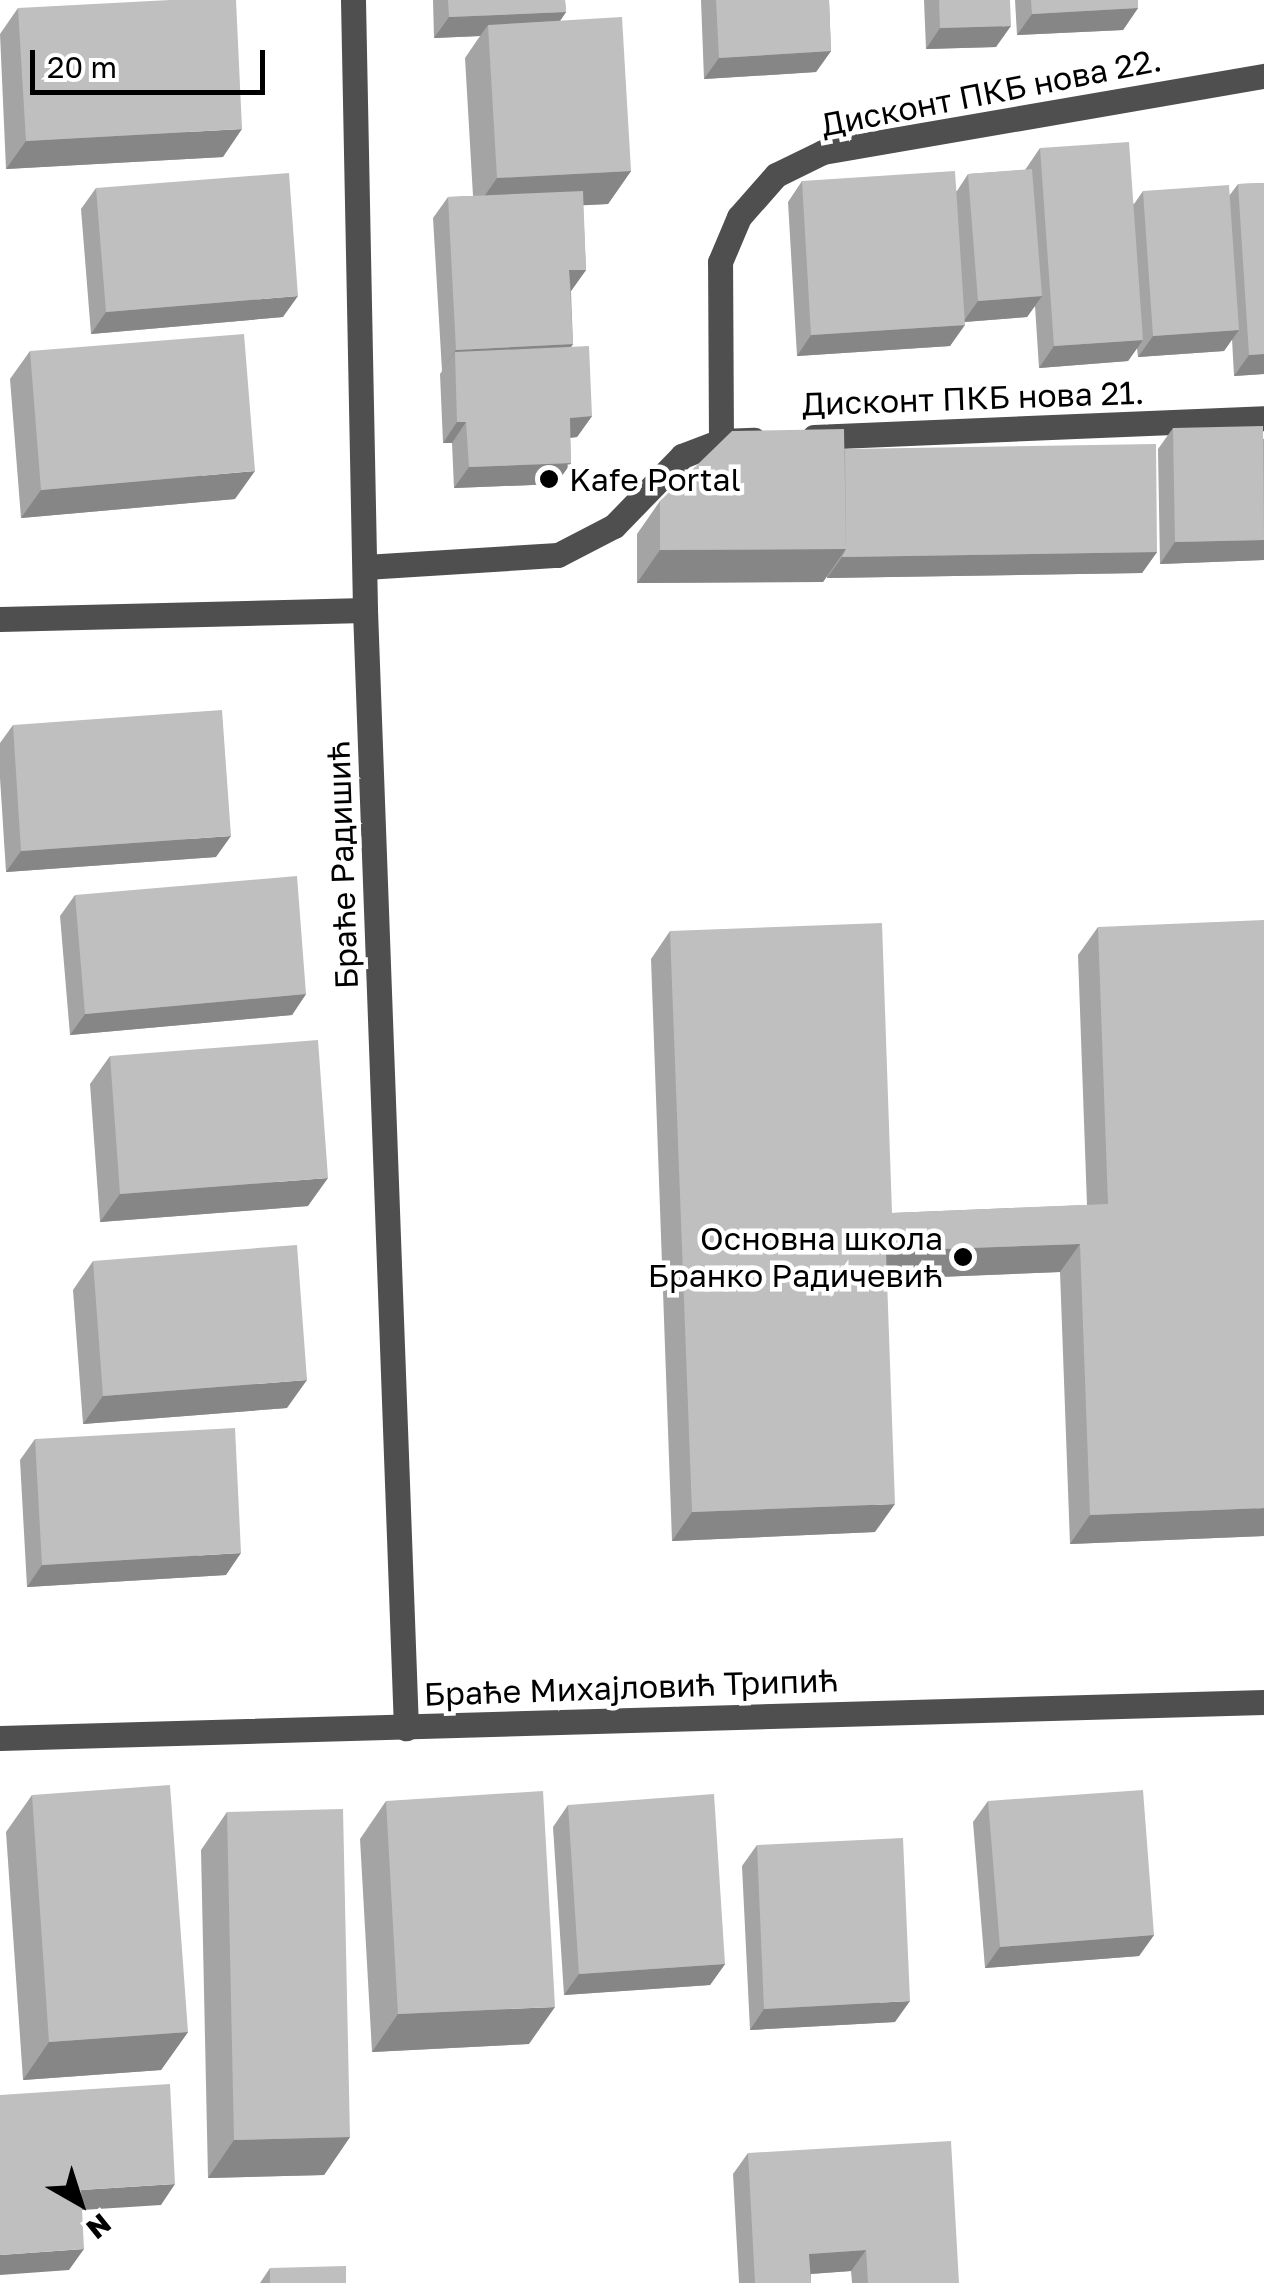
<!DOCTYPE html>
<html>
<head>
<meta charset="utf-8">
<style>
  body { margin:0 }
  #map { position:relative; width:1264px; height:2283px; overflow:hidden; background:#fff; font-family:"Golos Text",sans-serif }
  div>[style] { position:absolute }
  .minor>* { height:25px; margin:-12.5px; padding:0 12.5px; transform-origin:12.5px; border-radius:12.5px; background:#4f4f4f }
  .wall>* { inset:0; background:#a4a4a4 }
  .shaded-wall>* { inset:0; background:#868686 }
  .building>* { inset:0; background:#bfbfbf }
  .dots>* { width:28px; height:28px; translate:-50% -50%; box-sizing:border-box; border:5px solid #fff; border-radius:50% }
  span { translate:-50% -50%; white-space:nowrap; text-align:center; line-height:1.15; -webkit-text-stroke:9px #fff; paint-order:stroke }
  .street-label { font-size:32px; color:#000 }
  .poi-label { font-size:32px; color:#000 }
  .left { translate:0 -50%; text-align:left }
  .right { translate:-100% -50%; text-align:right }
  .north { position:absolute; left:30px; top:2153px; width:100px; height:100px; -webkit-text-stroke:8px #fff; paint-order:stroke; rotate:141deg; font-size:28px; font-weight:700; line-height:40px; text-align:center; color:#000 }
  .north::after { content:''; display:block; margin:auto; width:35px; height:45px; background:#000; clip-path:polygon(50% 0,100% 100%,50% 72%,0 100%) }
  .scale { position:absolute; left:30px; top:50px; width:235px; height:45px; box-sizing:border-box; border:5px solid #000; border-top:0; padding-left:12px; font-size:30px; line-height:35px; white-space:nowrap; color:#000; -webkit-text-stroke:8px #fff; paint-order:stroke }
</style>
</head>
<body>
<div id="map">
  <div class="minor">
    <div style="left:353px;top:0;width:610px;rotate:88.87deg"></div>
    <div style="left:365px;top:610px;width:1119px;rotate:87.9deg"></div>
    <div style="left:814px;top:437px;width:450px;rotate:-2.4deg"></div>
    <div style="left:721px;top:441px;width:179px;rotate:-90.3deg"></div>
    <div style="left:720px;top:262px;width:49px;rotate:-67.1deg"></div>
    <div style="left:739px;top:217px;width:56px;rotate:-48.6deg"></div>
    <div style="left:776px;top:175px;width:52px;rotate:-26.1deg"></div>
    <div style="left:823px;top:152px;width:448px;rotate:-9.8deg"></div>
    <div style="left:365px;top:567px;width:193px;rotate:-3.6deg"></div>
    <div style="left:558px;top:555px;width:63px;rotate:-27.4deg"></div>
    <div style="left:614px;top:526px;width:98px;rotate:-45.8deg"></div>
    <div style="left:682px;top:456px;width:42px;rotate:-21deg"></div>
    <div style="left:721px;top:441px;width:33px;rotate:-2deg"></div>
    <div style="left:0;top:619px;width:365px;rotate:-1.4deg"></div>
    <div style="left:0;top:1738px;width:1265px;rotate:-1.63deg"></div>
  </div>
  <div class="wall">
    <div style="clip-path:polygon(433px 0,565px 0,566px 12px,560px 21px,631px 171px,608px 204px,583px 205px,586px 270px,571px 291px,573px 344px,571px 347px,592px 416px,577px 437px,570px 438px,571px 463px,556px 484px,454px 488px,452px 443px,443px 443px,440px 374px,442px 371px,433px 218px,448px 197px,473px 196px,465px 58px,480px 36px,434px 38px)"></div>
    <div style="clip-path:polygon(701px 0,829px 0,831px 51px,816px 72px,704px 79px)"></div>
    <div style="clip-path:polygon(924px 0,1010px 0,996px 47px,926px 49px)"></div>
    <div style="clip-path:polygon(1015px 0,1138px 0,1138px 8px,1123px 30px,1017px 35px)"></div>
    <div style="clip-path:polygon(18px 8px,223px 157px,6px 169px,0 34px)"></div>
    <div style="clip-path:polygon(1040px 148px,1134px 204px,1143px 191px,1229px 196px,1238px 184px,1264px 183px,1264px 374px,1234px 376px,1232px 339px,1224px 351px,1138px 357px,1137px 348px,1128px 361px,1039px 368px,1035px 306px,1027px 317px,965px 322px,950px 346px,797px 356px,788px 202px,802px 181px,957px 191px,968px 174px,1025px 170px)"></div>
    <div style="clip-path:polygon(96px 188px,283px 317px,91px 334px,81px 209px)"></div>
    <div style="clip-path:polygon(30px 351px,235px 499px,21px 518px,10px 379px)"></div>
    <div style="clip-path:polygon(1173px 428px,1264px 439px,1264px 560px,1160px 564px,1158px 449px)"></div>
    <div style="clip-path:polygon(845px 449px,1157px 552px,1142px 573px,827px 578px,827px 576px,823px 582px,637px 583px,637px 534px,660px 501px)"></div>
    <div style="clip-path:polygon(13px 725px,216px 857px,6px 872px,0 778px,0 743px)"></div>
    <div style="clip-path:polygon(75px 895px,306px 994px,292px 1015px,70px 1035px,60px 916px)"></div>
    <div style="clip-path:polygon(1098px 927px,1264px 1536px,1070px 1544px,1060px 1272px,887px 1279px,875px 1532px,672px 1541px,651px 959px,670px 931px,892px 1213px,1087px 1205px,1078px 955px)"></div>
    <div style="clip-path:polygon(110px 1056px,308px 1206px,100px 1222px,90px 1084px)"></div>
    <div style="clip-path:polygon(93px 1261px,287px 1408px,83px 1424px,73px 1290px)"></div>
    <div style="clip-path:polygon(35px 1439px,226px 1575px,27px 1587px,20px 1460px)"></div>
    <div style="clip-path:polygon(32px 1795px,188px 2032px,161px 2070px,23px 2080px,6px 1832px)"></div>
    <div style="clip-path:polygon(386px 1801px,529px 2044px,372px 2052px,360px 1839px)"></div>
    <div style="clip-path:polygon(988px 1801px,1154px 1935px,1139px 1956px,985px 1968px,973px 1822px)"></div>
    <div style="clip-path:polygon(568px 1805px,725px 1964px,710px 1985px,564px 1995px,553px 1827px)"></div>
    <div style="clip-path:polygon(227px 1812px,350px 2137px,324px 2175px,208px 2178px,201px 1850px)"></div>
    <div style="clip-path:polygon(757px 1845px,895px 2022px,750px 2030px,742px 1866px)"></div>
    <div style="clip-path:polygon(748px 2153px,959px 2283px,852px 2283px,851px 2271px,811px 2274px,811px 2283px,739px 2283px,733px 2174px)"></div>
    <div style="clip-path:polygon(270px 2268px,346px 2283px,260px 2283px)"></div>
  </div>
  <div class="shaded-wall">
    <div style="clip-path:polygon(1138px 8px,1123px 30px,1017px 35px,1032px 14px)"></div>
    <div style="clip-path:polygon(566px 12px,551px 34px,488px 25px,480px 36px,434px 38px,449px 17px)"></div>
    <div style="clip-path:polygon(1011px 26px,996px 47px,926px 49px,940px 28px)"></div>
    <div style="clip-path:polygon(831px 51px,816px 72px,704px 79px,719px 58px)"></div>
    <div style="clip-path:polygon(242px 129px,223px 157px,6px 169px,26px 141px)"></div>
    <div style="clip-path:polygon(631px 171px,608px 204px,474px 211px,497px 178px)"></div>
    <div style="clip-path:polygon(569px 270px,586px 270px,571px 291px)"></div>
    <div style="clip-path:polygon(298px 296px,283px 317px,91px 334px,106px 312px)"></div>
    <div style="clip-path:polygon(1042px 296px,1027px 317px,963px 322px,978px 301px)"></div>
    <div style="clip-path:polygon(965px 325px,950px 346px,797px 356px,811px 335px)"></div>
    <div style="clip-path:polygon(1239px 330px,1224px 351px,1138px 357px,1153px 336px)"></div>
    <div style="clip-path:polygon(1143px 340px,1128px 361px,1039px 368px,1054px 346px)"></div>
    <div style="clip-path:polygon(573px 344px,558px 365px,455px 352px,441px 371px,456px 350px)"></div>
    <div style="clip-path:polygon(1264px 354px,1264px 374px,1234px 376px,1249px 355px)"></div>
    <div style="clip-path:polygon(592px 416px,577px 437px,555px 439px,570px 418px)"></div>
    <div style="clip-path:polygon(457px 422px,466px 422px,452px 443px,443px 443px)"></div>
    <div style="clip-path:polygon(571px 463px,556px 484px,454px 488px,469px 467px)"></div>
    <div style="clip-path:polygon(255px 471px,235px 499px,21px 518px,41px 490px)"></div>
    <div style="clip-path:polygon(1264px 540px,1264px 560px,1160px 564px,1175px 542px)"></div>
    <div style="clip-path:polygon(846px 549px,823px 582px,637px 583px,660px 550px)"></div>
    <div style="clip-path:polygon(1157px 552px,1142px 573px,827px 578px,842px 557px)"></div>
    <div style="clip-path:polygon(231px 836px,216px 857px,6px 872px,21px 851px)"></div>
    <div style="clip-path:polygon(306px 994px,292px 1015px,70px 1035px,85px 1014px)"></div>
    <div style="clip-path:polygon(328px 1178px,308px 1206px,100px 1222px,120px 1194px)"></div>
    <div style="clip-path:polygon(1080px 1244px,1060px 1272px,866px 1280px,886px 1251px)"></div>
    <div style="clip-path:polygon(307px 1380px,287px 1408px,83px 1424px,103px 1396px)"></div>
    <div style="clip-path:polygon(895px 1504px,875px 1532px,672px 1541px,692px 1512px)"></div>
    <div style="clip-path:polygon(1264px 1508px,1264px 1536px,1070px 1544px,1090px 1515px)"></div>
    <div style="clip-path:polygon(241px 1553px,226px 1575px,27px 1587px,42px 1565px)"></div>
    <div style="clip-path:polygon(1154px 1935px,1139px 1956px,985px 1968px,1000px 1947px)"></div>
    <div style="clip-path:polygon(725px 1964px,710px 1985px,564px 1995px,579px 1974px)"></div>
    <div style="clip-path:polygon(910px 2001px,895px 2022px,750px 2030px,764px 2009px)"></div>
    <div style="clip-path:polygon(555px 2007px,529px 2044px,372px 2052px,398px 2014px)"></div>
    <div style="clip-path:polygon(188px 2032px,161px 2070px,23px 2080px,49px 2042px)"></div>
    <div style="clip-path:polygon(350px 2137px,324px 2175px,208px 2178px,234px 2140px)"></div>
    <div style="clip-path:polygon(175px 2184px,161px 2205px,66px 2211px,81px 2190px)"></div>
    <div style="clip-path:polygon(84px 2249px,69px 2270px,0 2275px,0 2255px)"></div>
    <div style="clip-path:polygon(866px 2250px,851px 2271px,795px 2275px,809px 2254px)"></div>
  </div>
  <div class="building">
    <div style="clip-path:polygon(170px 0,236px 0,242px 129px,26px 141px,18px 8px)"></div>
    <div style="clip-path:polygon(448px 0,565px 0,566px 12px,449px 17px)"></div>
    <div style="clip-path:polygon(716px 0,829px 0,831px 51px,719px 58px)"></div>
    <div style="clip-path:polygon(939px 0,1010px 0,1011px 26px,940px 28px)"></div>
    <div style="clip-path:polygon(1031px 0,1138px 0,1138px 8px,1032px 14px)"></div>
    <div style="clip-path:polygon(622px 17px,631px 171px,497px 178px,488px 25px)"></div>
    <div style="clip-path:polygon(1129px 142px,1143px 340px,1054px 346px,1040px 148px)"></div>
    <div style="clip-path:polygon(1032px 169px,1042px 296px,978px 301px,968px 174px)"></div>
    <div style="clip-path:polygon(955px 171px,965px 325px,811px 335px,802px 181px)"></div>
    <div style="clip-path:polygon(289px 173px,298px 296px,106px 312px,96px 188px)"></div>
    <div style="clip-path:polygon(1264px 183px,1264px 354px,1249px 355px,1238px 184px)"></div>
    <div style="clip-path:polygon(1229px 185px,1239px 330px,1153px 336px,1143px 191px)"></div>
    <div style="clip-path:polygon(583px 191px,586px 270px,569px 270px,573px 344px,456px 350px,448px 197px)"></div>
    <div style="clip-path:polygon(244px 334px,255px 471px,41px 490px,30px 351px)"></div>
    <div style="clip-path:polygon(589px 346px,592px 416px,570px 418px,571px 463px,469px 467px,466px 422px,457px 422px,455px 352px)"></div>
    <div style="clip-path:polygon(1263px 426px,1264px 540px,1175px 542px,1173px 428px)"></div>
    <div style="clip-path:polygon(844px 429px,846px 549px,660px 550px,660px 501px,732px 431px)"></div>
    <div style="clip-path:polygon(1156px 444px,1157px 552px,842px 557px,846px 549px,845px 449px)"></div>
    <div style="clip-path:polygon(222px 710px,231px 836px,21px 851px,13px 725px)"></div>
    <div style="clip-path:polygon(297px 876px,306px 994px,85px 1014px,75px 895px)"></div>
    <div style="clip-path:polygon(1264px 920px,1264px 1508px,1090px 1515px,1080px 1244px,886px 1251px,895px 1504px,692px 1512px,670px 931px,882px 923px,892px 1213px,1108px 1204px,1098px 927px)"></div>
    <div style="clip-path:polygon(318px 1040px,328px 1178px,120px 1194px,110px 1056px)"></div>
    <div style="clip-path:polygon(297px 1245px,307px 1380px,103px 1396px,93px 1261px)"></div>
    <div style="clip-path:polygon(235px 1428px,241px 1553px,42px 1565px,35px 1439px)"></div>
    <div style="clip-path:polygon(170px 1785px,188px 2032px,49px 2042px,32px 1795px)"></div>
    <div style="clip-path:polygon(1143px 1790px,1154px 1935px,1000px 1947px,988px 1801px)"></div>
    <div style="clip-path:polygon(543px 1791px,555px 2007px,398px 2014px,386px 1801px)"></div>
    <div style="clip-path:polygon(714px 1794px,725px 1964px,579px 1974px,568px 1805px)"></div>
    <div style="clip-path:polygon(343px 1809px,350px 2137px,234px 2140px,227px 1812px)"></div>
    <div style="clip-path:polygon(903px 1838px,910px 2001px,764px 2009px,757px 1845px)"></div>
    <div style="clip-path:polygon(170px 2084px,175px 2184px,81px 2190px,84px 2249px,0 2255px,0 2095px)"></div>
    <div style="clip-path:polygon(951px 2141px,959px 2283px,868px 2283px,866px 2250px,809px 2254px,811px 2283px,755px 2283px,748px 2153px)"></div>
    <div style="clip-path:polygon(346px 2266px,346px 2283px,270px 2283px,270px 2268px)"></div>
  </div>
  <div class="dots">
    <div style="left:549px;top:479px;background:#000"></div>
    <div style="left:963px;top:1257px;background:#000"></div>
  </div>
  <div class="street-label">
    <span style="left:991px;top:92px;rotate:-11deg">Дисконт ПКБ нова 22.</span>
    <span style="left:973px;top:398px;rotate:-2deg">Дисконт ПКБ нова 21.</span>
    <span style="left:342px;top:865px;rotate:-92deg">Браће Радишић</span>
    <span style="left:631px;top:1687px;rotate:-2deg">Браће Михајловић Трипић</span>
  </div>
  <div class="poi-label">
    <span class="left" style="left:569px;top:479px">Kafe Portal</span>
    <span class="right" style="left:943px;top:1257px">Основна школа<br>Бранко Радичевић</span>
  </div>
  <div class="north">N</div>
  <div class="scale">20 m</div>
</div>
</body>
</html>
